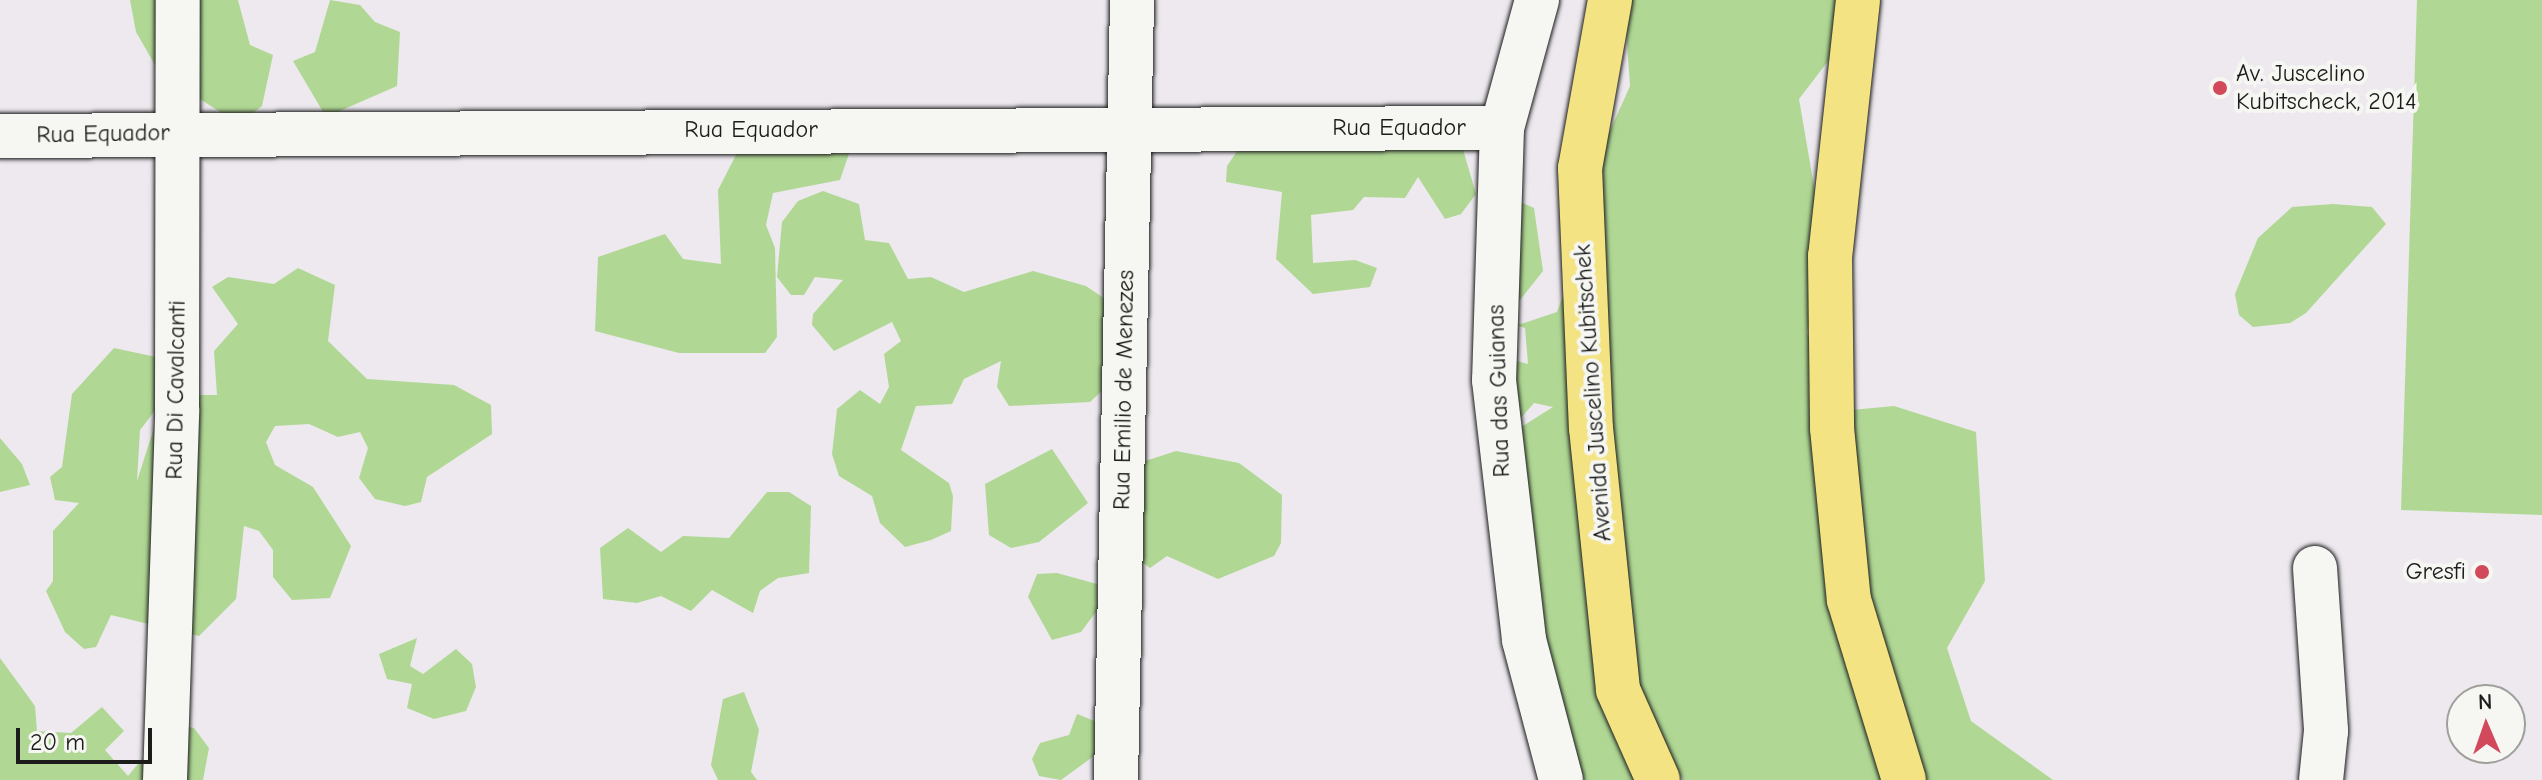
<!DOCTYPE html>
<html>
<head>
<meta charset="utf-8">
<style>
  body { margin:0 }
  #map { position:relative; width:2542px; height:780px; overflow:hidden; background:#ede9ef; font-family:"Comic Neue",sans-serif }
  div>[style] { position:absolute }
  .green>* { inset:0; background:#b0d894 }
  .roads { filter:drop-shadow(0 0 2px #1c1c1c) drop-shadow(0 0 2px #1c1c1c) }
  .minor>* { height:44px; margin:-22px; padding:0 22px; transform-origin:22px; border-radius:22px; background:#f6f6f2 }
  .major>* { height:44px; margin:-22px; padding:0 22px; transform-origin:22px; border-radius:22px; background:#f4e382 }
  .dots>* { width:22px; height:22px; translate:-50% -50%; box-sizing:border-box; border:4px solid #f6f6f2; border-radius:50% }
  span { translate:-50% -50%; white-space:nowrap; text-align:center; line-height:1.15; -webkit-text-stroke:8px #f6f6f2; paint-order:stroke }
  .poi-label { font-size:24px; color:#1c1c1c }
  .left { translate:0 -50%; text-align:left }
  .right { translate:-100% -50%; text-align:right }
  .street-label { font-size:24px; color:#1c1c1c }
  .north { position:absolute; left:2446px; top:684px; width:80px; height:80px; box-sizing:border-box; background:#f6f6f2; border:2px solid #9f9f9c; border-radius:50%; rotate:358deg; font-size:22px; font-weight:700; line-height:32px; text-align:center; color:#1c1c1c }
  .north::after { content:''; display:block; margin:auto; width:28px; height:36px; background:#d1495b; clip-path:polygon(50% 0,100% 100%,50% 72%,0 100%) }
  .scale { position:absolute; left:16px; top:728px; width:136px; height:36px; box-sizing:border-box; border:4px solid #1c1c1c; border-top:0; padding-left:10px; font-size:24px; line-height:28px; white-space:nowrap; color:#1c1c1c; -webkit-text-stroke:6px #f6f6f2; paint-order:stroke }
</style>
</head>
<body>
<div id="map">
  <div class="green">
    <div style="clip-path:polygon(130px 0,238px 0,250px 45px,273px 55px,262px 106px,239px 124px,200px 99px,187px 69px,155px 65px,136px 32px)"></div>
    <div style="clip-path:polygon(330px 0,360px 5px,375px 22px,400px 32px,397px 86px,326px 117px,293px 61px,315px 52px)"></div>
    <div style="clip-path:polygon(evenodd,1624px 0,1859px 0,1845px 39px,1799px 99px,1826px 256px,1807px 332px,1830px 412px,1894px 406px,1976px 432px,1985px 581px,1947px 648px,1971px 721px,2053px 780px,1683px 780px,1620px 691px,1570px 444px,1614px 691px,1649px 780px,1567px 780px,1507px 358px,1528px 364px,1525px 328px,1502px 321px,1516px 200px,1534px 208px,1543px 271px,1516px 305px,1518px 325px,1557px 312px,1583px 242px,1593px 169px,1630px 86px,1624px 0,1534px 403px,1553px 407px,1518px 429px,1521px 418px,1534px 403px)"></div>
    <div style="clip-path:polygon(2417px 0,2542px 0,2542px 515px,2401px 510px)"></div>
    <div style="clip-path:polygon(1246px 138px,1460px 139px,1476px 194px,1461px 214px,1445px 219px,1418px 177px,1405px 198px,1364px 197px,1353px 210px,1311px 215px,1313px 263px,1355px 260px,1377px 268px,1370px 287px,1313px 294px,1276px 259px,1282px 192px,1226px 182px,1227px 166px)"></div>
    <div style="clip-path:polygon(853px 142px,840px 180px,773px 193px,766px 225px,775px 248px,777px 337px,765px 353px,679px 353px,595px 331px,598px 257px,665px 234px,683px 259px,721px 264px,718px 190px,738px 151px)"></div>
    <div style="clip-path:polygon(823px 191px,859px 204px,865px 240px,889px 243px,908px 279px,931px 277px,964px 292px,1033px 271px,1086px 286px,1108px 301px,1108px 385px,1090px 402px,1009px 406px,997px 387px,1001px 361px,964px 379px,952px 404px,916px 406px,901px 450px,949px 483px,953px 496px,951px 531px,931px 540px,905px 547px,880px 523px,872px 496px,839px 476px,832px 454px,837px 409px,860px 390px,880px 404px,889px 387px,884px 354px,901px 341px,892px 322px,834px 351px,812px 325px,813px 314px,843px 280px,815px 277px,804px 295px,791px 295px,777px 277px,782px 222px,798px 201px)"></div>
    <div style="clip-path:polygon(2333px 204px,2372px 207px,2386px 224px,2306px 313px,2290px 323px,2253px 327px,2239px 315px,2235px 294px,2258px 238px,2292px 207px)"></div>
    <div style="clip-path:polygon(298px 268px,335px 285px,328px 341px,367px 379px,454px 385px,491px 405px,492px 434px,427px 477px,421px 502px,405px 506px,375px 499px,359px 478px,368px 448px,360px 432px,338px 437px,309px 424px,275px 426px,266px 442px,275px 465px,313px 487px,351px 546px,330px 598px,292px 600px,273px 577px,273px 550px,259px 531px,244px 526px,236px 599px,199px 636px,111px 615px,96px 647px,84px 649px,65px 632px,46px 591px,53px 581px,53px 531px,79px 503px,55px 500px,50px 477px,62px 467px,72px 394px,114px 348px,156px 357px,158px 407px,140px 430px,137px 481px,160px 409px,187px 395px,217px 395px,214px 351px,238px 324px,212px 287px,228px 277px,274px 284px)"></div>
    <div style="clip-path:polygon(0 438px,22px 464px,30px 485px,0 492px)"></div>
    <div style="clip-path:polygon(1052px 449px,1088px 503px,1039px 542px,1011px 548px,989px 535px,985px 484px)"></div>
    <div style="clip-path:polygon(1176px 451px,1239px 463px,1282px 495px,1281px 543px,1274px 556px,1218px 579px,1167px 556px,1150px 568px,1132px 555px,1142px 462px)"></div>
    <div style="clip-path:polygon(767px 492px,789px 492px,811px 506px,809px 573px,778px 578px,760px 591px,753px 613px,712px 590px,691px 611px,661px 596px,637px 603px,603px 599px,600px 548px,628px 528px,661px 552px,683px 536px,729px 538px)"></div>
    <div style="clip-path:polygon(1057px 573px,1097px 584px,1098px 609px,1081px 632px,1052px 640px,1028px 597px,1037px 574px)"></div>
    <div style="clip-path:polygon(417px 638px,410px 666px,423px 674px,456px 649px,472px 664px,476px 687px,466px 711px,434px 719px,407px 708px,412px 684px,387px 679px,379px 654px)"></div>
    <div style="clip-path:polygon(0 658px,35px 706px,37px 731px,71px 733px,102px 707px,124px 731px,105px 750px,128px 776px,171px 724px,194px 728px,209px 748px,203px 780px,0 780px)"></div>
    <div style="clip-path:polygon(744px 692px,759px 730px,751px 772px,757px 780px,718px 780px,711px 765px,723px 699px)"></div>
    <div style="clip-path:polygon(1077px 714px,1097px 722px,1102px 750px,1061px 780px,1039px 776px,1032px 759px,1040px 743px,1069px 735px)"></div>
  </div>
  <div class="roads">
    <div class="minor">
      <div style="left:1537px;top:0;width:133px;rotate:105.3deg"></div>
      <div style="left:1502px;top:128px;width:252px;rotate:91.8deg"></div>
      <div style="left:1494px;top:380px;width:262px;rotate:83.4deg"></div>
      <div style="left:1524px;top:640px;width:145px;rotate:75.2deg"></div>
      <div style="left:0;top:136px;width:1502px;rotate:-0.31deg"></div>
      <div style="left:2315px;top:568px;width:163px;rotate:86.1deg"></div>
      <div style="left:2326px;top:731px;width:49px;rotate:95.8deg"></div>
      <div style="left:165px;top:780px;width:371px;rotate:-88.1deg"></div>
      <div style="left:177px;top:409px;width:409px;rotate:-89.9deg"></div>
      <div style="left:1116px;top:780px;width:780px;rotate:-88.82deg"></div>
    </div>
    <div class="major">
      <div style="left:1610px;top:0;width:171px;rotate:100.1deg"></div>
      <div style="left:1580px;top:168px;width:260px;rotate:87.6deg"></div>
      <div style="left:1591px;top:428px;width:263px;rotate:84.1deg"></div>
      <div style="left:1618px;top:690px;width:98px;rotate:66deg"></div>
      <div style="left:1858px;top:0;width:258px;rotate:96.2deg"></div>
      <div style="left:1830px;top:256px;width:172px;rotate:89.3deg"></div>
      <div style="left:1832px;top:428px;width:173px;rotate:84.4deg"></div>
      <div style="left:1849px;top:600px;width:188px;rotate:73deg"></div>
    </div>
  </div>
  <div class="dots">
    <div style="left:2220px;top:88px;background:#d1495b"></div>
    <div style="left:2482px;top:572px;background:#d1495b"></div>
  </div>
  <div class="poi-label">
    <span class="left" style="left:2236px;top:88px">Av. Juscelino<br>Kubitscheck, 2014</span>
    <span class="right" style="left:2466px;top:572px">Gresfi</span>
  </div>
  <div class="street-label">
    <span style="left:1399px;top:128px">Rua Equador</span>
    <span style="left:751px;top:130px">Rua Equador</span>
    <span style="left:103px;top:134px;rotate:-1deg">Rua Equador</span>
    <span style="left:176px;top:390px;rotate:-89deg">Rua Di Cavalcanti</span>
    <span style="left:1124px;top:390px;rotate:-89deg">Rua Emilio de Menezes</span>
    <span style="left:1499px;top:391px;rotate:-92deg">Rua das Guianas</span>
    <span style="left:1593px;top:393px;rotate:-94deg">Avenida Juscelino Kubitschek</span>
  </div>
  <div class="north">N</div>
  <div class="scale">20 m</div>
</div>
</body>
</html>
